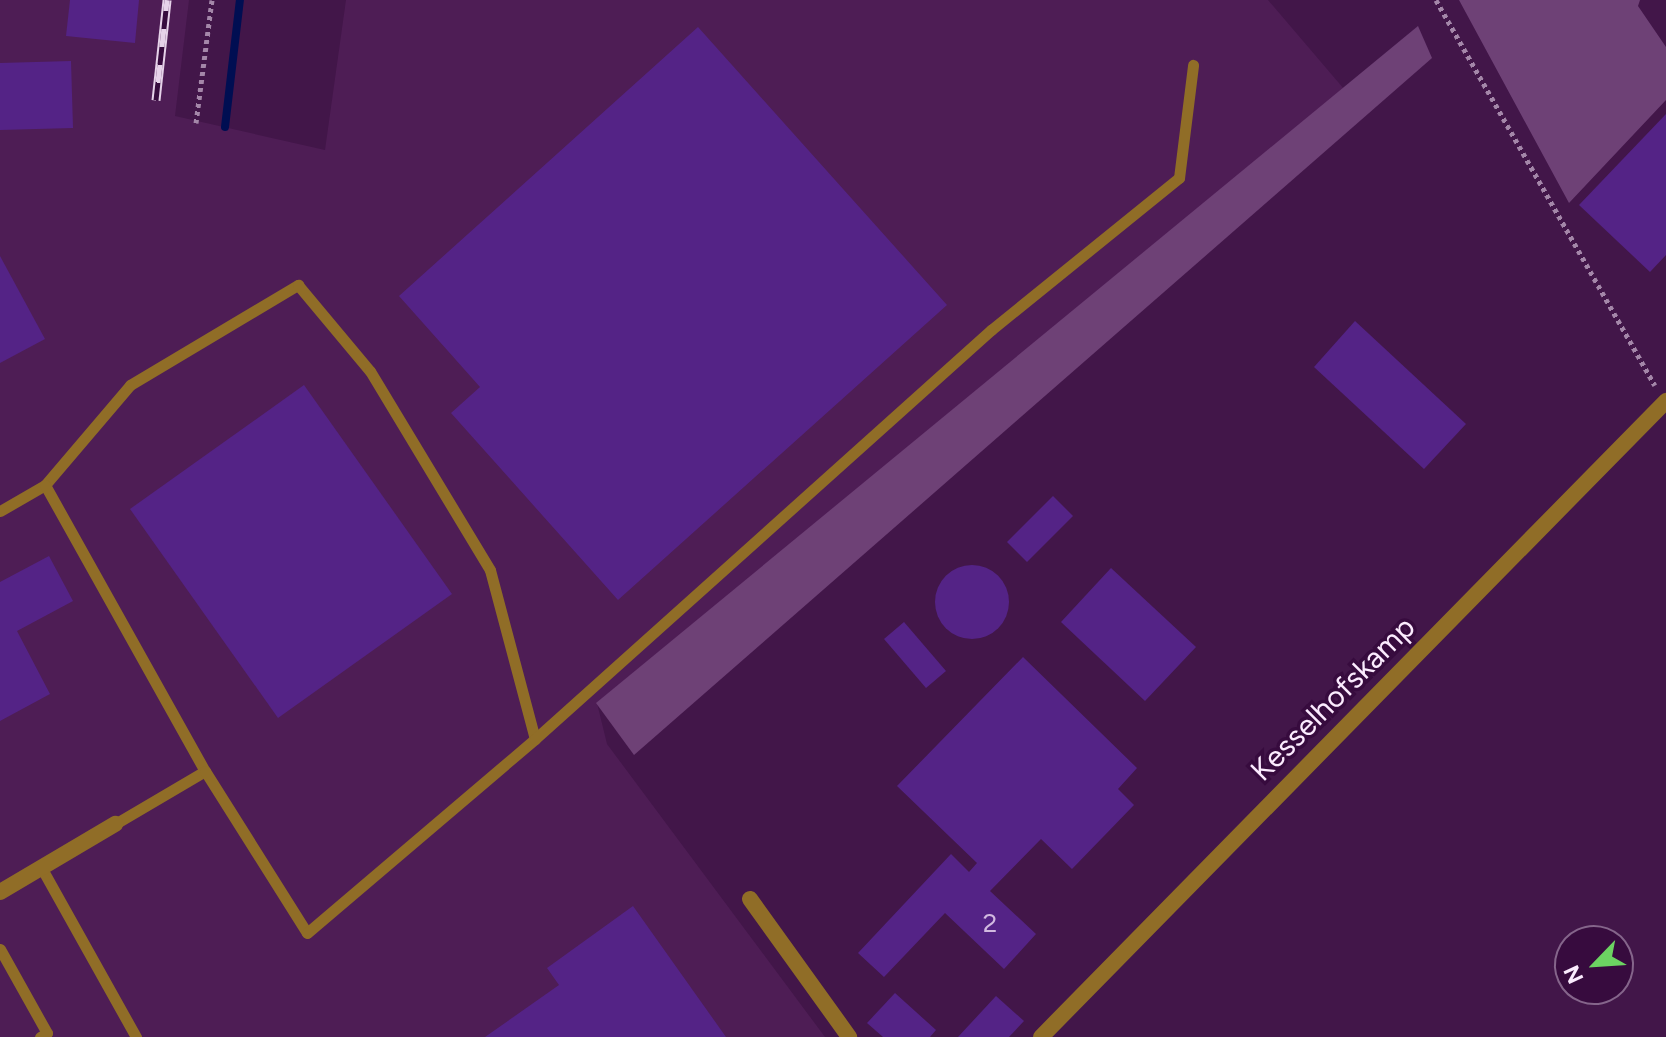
<!DOCTYPE html>
<html>
<head>
<meta charset="utf-8">
<style>
  body { margin:0 }
  #map { position:relative; width:1666px; height:1037px; overflow:hidden; background:#421649; font-family:Figtree,sans-serif }
  div>[style] { position:absolute }
  .built>* { inset:0; background:#4e1d55 }
  .green>* { inset:0; background:#6e4176 }
  .stream>* { height:8px; margin:-4px; padding:0 4px; transform-origin:4px; border-radius:4px; background:#000e52 }
  .building>* { inset:0; background:#542386 }
  .round { border-radius:50% }
  .path>* { height:5px; margin-top:-2.5px; transform-origin:0; background:repeating-linear-gradient(90deg,#a487a9 0 4px,transparent 0 8px) }
  .service>* { height:11px; margin:-5.5px; padding:0 5.5px; transform-origin:5.5px; border-radius:5.5px; background:#906d27 }
  .minor>* { height:16px; margin:-8px; padding:0 8px; transform-origin:8px; border-radius:8px; background:#906d27 }
  .rail>* { height:9px; margin-top:-4.5px; transform-origin:0; background:repeating-linear-gradient(90deg,#370b3e 0 18px,#e6d2e9 0 36px); box-sizing:border-box; border-block:2px solid #e6d2e9 }
  span { translate:-50% -50%; white-space:nowrap; text-align:center; line-height:1.15; -webkit-text-stroke:7px #370b3e; paint-order:stroke }
  .number-label { font-size:26px; color:#d1b9e0 }
  .number-label span { -webkit-text-stroke-width:0 }
  .street-label { font-size:30px; color:#fbebfe }
  .north { position:absolute; left:1554px; top:925px; width:80px; height:80px; box-sizing:border-box; background:#370b3e; border:2px solid #85658b; border-radius:50%; rotate:245deg; font-size:22px; font-weight:700; line-height:32px; text-align:center; color:#fbebfe }
  .north::after { content:''; display:block; margin:auto; width:28px; height:36px; background:#6cd362; clip-path:polygon(50% 0,100% 100%,50% 72%,0 100%) }
</style>
</head>
<body>
<div id="map">
  <div class="built">
    <div style="clip-path:polygon(0 0,189px 0,175px 116px,325px 150px,346px 0,1268px 0,1344px 89px,597px 703px,607px 744px,825px 1037px,0 1037px)"></div>
  </div>
  <div class="green">
    <div style="clip-path:polygon(1459px 0,1640px 0,1638px 6px,1666px 47px,1666px 100px,1569px 203px)"></div>
    <div style="clip-path:polygon(1418px 26px,1432px 58px,634px 755px,596px 703px)"></div>
  </div>
  <div class="stream">
    <div style="left:225px;top:127px;width:128px;rotate:-83.3deg"></div>
  </div>
  <div class="building">
    <div style="clip-path:polygon(70px 0,139px 0,135px 43px,66px 36px)"></div>
    <div style="clip-path:polygon(698px 27px,947px 305px,618px 600px,451px 413px,480px 387px,399px 296px)"></div>
    <div style="clip-path:polygon(71px 61px,73px 128px,0 130px,0 63px)"></div>
    <div style="clip-path:polygon(1666px 114px,1666px 255px,1650px 272px,1579px 205px)"></div>
    <div style="clip-path:polygon(0 256px,45px 339px,0 363px)"></div>
    <div style="clip-path:polygon(1355px 321px,1466px 424px,1424px 469px,1314px 367px)"></div>
    <div style="clip-path:polygon(304px 385px,452px 594px,278px 718px,130px 509px)"></div>
    <div style="clip-path:polygon(1053px 496px,1073px 516px,1027px 562px,1007px 542px)"></div>
    <div style="clip-path:polygon(49px 556px,73px 601px,17px 631px,50px 694px,0 721px,0 582px)"></div>
    <div class="round" style="left:935px;top:565px;width:74px;height:74px"></div>
    <div style="clip-path:polygon(1111px 568px,1196px 647px,1145px 701px,1061px 622px)"></div>
    <div style="clip-path:polygon(904px 622px,946px 671px,926px 688px,884px 639px)"></div>
    <div style="clip-path:polygon(1023px 657px,1137px 768px,1118px 789px,1134px 805px,1072px 869px,1041px 839px,990px 891px,1036px 934px,1004px 969px,945px 913px,884px 977px,858px 953px,951px 854px,969px 872px,977px 863px,897px 786px)"></div>
    <div style="clip-path:polygon(633px 906px,726px 1037px,485px 1037px,559px 985px,547px 968px)"></div>
    <div style="clip-path:polygon(895px 993px,936px 1030px,930px 1037px,883px 1037px,867px 1023px)"></div>
    <div style="clip-path:polygon(996px 996px,1024px 1021px,1009px 1037px,958px 1037px)"></div>
  </div>
  <div class="path">
    <div style="left:1436px;top:0;width:443px;rotate:60.4deg"></div>
    <div style="left:196px;top:123px;width:124px;rotate:-82.6deg"></div>
  </div>
  <div class="service">
    <div style="left:45px;top:485px;width:131px;rotate:-49.6deg"></div>
    <div style="left:130px;top:385px;width:196px;rotate:-30.8deg"></div>
    <div style="left:298px;top:285px;width:112px;rotate:50.1deg"></div>
    <div style="left:370px;top:371px;width:232px;rotate:58.9deg"></div>
    <div style="left:490px;top:570px;width:175px;rotate:75.1deg"></div>
    <div style="left:0;top:511px;width:52px;rotate:-30deg"></div>
    <div style="left:45px;top:485px;width:328px;rotate:60.8deg"></div>
    <div style="left:205px;top:771px;width:104px;rotate:149.5deg"></div>
    <div style="left:205px;top:771px;width:191px;rotate:57.8deg"></div>
    <div style="left:307px;top:933px;width:299px;rotate:-40.4deg"></div>
    <div style="left:535px;top:739px;width:613px;rotate:-41.89deg"></div>
    <div style="left:991px;top:330px;width:242px;rotate:-39deg"></div>
    <div style="left:1179px;top:178px;width:114px;rotate:-82.9deg"></div>
    <div style="left:41px;top:867px;width:195px;rotate:60.8deg"></div>
    <div style="left:0;top:949px;width:96px;rotate:60.8deg"></div>
    <div style="left:47px;top:1033px;width:8px;rotate:150deg"></div>
  </div>
  <div class="minor">
    <div style="left:0;top:892px;width:134px;rotate:-30.6deg"></div>
    <div style="left:750px;top:899px;width:170px;rotate:54.3deg"></div>
    <div style="left:1041px;top:1037px;width:892px;rotate:-45.5deg"></div>
  </div>
  <div class="rail">
    <div style="left:156px;top:100px;width:101px;rotate:-83.7deg"></div>
  </div>
  <div class="number-label">
    <span style="left:990px;top:924px">2</span>
  </div>
  <div class="street-label">
    <span style="left:1333px;top:699px;rotate:-45deg">Kesselhofskamp</span>
  </div>
  <div class="north">N</div>
</div>
</body>
</html>
